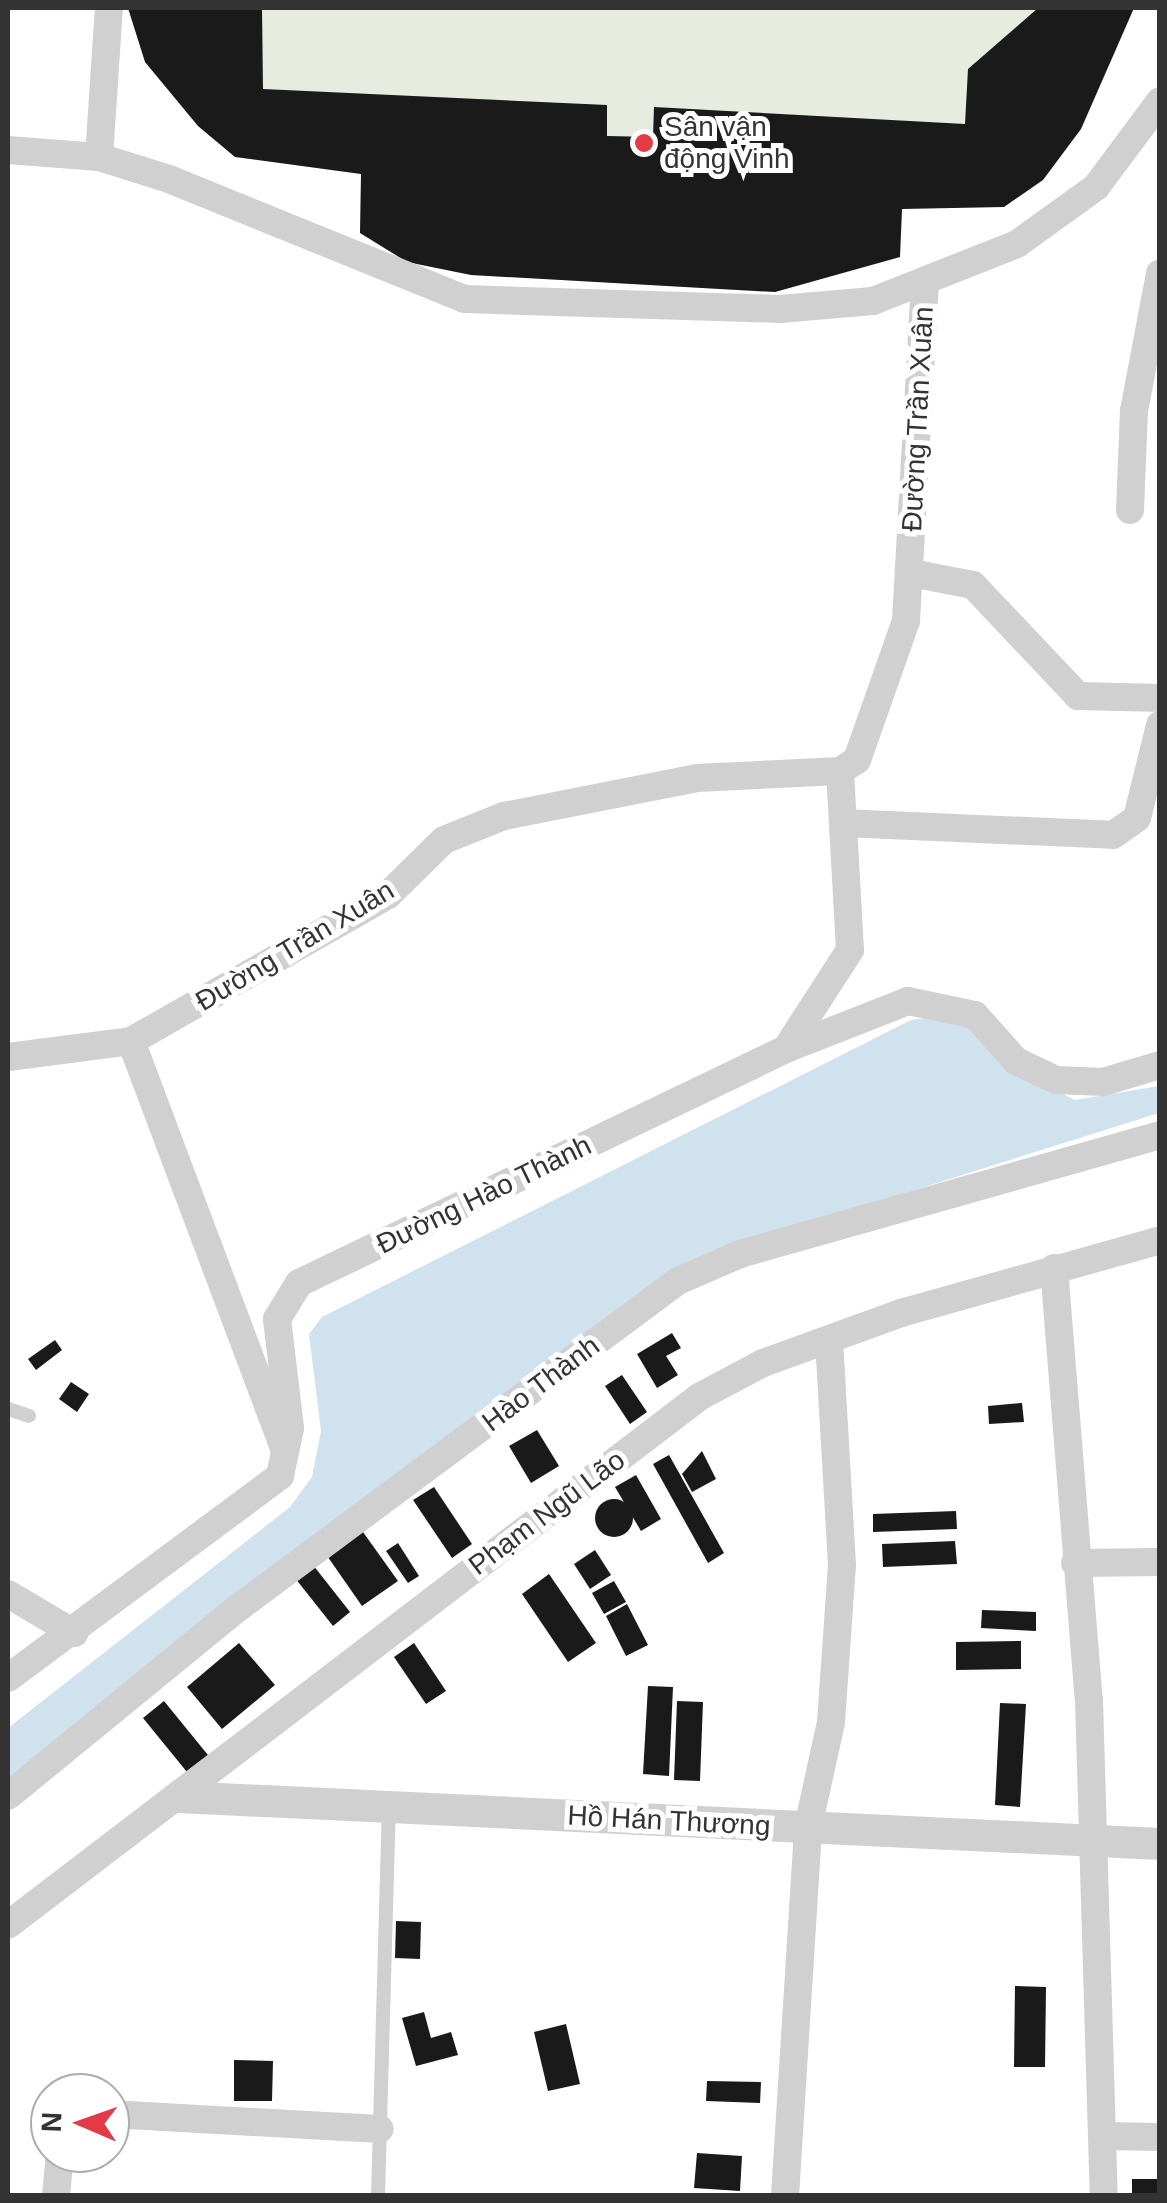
<!DOCTYPE html>
<html>
<head>
<meta charset="utf-8">
<style>
  body { margin:0 }
  #map { position:relative; width:1167px; height:2203px; overflow:hidden; background:#fff; font-family:Helvetica,sans-serif }
  div>[style] { position:absolute }
  .green>* { inset:0; background:#e6ecdf }
  .water>* { inset:0; background:#cfe2ee }
  .building>* { inset:0; background:#1a1a1a }
  .round { border-radius:50% }
  .service>* { height:14px; margin:-7px; padding:0 7px; transform-origin:7px; border-radius:7px; background:#d0d0d0 }
  .minor>* { height:28px; margin:-14px; padding:0 14px; transform-origin:14px; border-radius:14px; background:#d0d0d0 }
  .tertiary>* { height:32px; margin:-16px; padding:0 16px; transform-origin:16px; border-radius:16px; background:#d0d0d0 }
  .dots>* { width:28px; height:28px; translate:-50% -50%; box-sizing:border-box; border:5px solid #fff; border-radius:50% }
  span { translate:-50% -50%; white-space:nowrap; text-align:center; line-height:1.15; -webkit-text-stroke:10px #fff; paint-order:stroke }
  .poi-label { font-size:28px; color:#333 }
  .left { translate:0 -50%; text-align:left }
  .street-label { font-size:28px; color:#333 }
  .frame { position:absolute; inset:0; border:10px solid #333; pointer-events:none }
  .north { position:absolute; left:30px; top:2073px; width:100px; height:100px; box-sizing:border-box; background:#fff; border:2px solid #adadad; border-radius:50%; rotate:272deg; font-size:28px; font-weight:700; line-height:40px; text-align:center; color:#333 }
  .north::after { content:''; display:block; margin:auto; width:35px; height:45px; background:#e63946; clip-path:polygon(50% 0,100% 100%,50% 72%,0 100%) }
</style>
</head>
<body>
<div id="map">
  <div class="green">
    <div style="clip-path:polygon(128px 8px,1134px 8px,1081px 129px,1043px 180px,902px 209px,900px 257px,775px 292px,471px 275px,407px 262px,360px 233px,361px 174px,235px 157px,198px 126px,145px 62px)"></div>
  </div>
  <div class="water">
    <div style="clip-path:polygon(953px 1014px,1046px 1086px,1075px 1100px,1159px 1086px,1159px 1113px,743px 1244px,8px 1779px,8px 1728px,290px 1507px,312px 1477px,321px 1431px,309px 1334px,322px 1317px,911px 1020px)"></div>
  </div>
  <div class="building">
    <div style="clip-path:polygon(128px 8px,262px 8px,263px 89px,607px 105px,607px 136px,653px 137px,654px 107px,965px 124px,968px 69px,1038px 8px,1134px 8px,1081px 129px,1043px 180px,1004px 207px,902px 209px,900px 257px,775px 292px,471px 275px,407px 262px,360px 233px,361px 174px,235px 157px,198px 126px,145px 62px)"></div>
    <div style="clip-path:polygon(672px 1333px,681px 1348px,666px 1356px,678px 1375px,657px 1388px,637px 1354px)"></div>
    <div style="clip-path:polygon(55px 1340px,62px 1350px,36px 1370px,28px 1359px)"></div>
    <div style="clip-path:polygon(622px 1375px,647px 1412px,630px 1424px,605px 1386px)"></div>
    <div style="clip-path:polygon(71px 1382px,89px 1394px,77px 1412px,59px 1399px)"></div>
    <div style="clip-path:polygon(1022px 1403px,1024px 1422px,989px 1424px,988px 1406px)"></div>
    <div style="clip-path:polygon(537px 1430px,559px 1466px,531px 1483px,509px 1446px)"></div>
    <div style="clip-path:polygon(702px 1451px,716px 1479px,692px 1492px,682px 1474px)"></div>
    <div style="clip-path:polygon(669px 1455px,724px 1553px,708px 1563px,653px 1464px)"></div>
    <div style="clip-path:polygon(636px 1475px,661px 1519px,641px 1531px,615px 1487px)"></div>
    <div style="clip-path:polygon(434px 1487px,472px 1544px,452px 1558px,413px 1500px)"></div>
    <div class="round" style="left:595px;top:1499px;width:38px;height:38px"></div>
    <div style="clip-path:polygon(956px 1511px,957px 1529px,873px 1532px,873px 1514px)"></div>
    <div style="clip-path:polygon(358px 1525px,398px 1581px,362px 1606px,323px 1550px)"></div>
    <div style="clip-path:polygon(955px 1541px,957px 1564px,883px 1567px,882px 1544px)"></div>
    <div style="clip-path:polygon(398px 1543px,419px 1576px,408px 1583px,386px 1551px)"></div>
    <div style="clip-path:polygon(595px 1550px,611px 1575px,590px 1589px,574px 1564px)"></div>
    <div style="clip-path:polygon(313px 1565px,350px 1612px,333px 1626px,295px 1578px)"></div>
    <div style="clip-path:polygon(549px 1574px,596px 1643px,568px 1662px,522px 1594px)"></div>
    <div style="clip-path:polygon(614px 1581px,626px 1602px,604px 1614px,592px 1593px)"></div>
    <div style="clip-path:polygon(627px 1604px,648px 1645px,626px 1656px,606px 1616px)"></div>
    <div style="clip-path:polygon(982px 1610px,1036px 1612px,1036px 1631px,981px 1628px)"></div>
    <div style="clip-path:polygon(1021px 1641px,1021px 1669px,956px 1670px,956px 1642px)"></div>
    <div style="clip-path:polygon(239px 1643px,275px 1685px,222px 1729px,187px 1687px)"></div>
    <div style="clip-path:polygon(414px 1643px,446px 1691px,426px 1704px,394px 1657px)"></div>
    <div style="clip-path:polygon(648px 1686px,673px 1687px,669px 1776px,643px 1774px)"></div>
    <div style="clip-path:polygon(164px 1701px,212px 1760px,191px 1777px,143px 1718px)"></div>
    <div style="clip-path:polygon(677px 1701px,703px 1702px,700px 1781px,674px 1780px)"></div>
    <div style="clip-path:polygon(1000px 1703px,1026px 1704px,1020px 1807px,995px 1805px)"></div>
    <div style="clip-path:polygon(396px 1921px,421px 1922px,420px 1959px,395px 1958px)"></div>
    <div style="clip-path:polygon(1015px 1986px,1046px 1987px,1045px 2067px,1014px 2067px)"></div>
    <div style="clip-path:polygon(424px 2012px,431px 2038px,451px 2032px,458px 2055px,416px 2066px,402px 2018px)"></div>
    <div style="clip-path:polygon(566px 2024px,580px 2084px,548px 2091px,534px 2032px)"></div>
    <div style="clip-path:polygon(234px 2060px,273px 2061px,272px 2101px,234px 2101px)"></div>
    <div style="clip-path:polygon(707px 2081px,761px 2082px,760px 2103px,706px 2101px)"></div>
    <div style="clip-path:polygon(697px 2153px,742px 2156px,740px 2191px,694px 2188px)"></div>
    <div style="clip-path:polygon(1132px 2179px,1160px 2179px,1160px 2196px,1132px 2196px)"></div>
  </div>
  <div class="service">
    <div style="left:8px;top:1409px;width:22px;rotate:18deg"></div>
    <div style="left:378px;top:2196px;width:388px;rotate:-88.4deg"></div>
  </div>
  <div class="minor">
    <div style="left:8px;top:150px;width:91px;rotate:4.4deg"></div>
    <div style="left:99px;top:157px;width:73px;rotate:17.4deg"></div>
    <div style="left:169px;top:179px;width:318px;rotate:22.1deg"></div>
    <div style="left:464px;top:299px;width:316px;rotate:1.8deg"></div>
    <div style="left:780px;top:309px;width:93px;rotate:-4.9deg"></div>
    <div style="left:873px;top:301px;width:155px;rotate:-21.6deg"></div>
    <div style="left:1017px;top:244px;width:97px;rotate:-35.8deg"></div>
    <div style="left:1096px;top:187px;width:107px;rotate:-53.3deg"></div>
    <div style="left:99px;top:157px;width:149px;rotate:-86.2deg"></div>
    <div style="left:1130px;top:510px;width:99px;rotate:-87.7deg"></div>
    <div style="left:1134px;top:411px;width:140px;rotate:-79.3deg"></div>
    <div style="left:911px;top:573px;width:63px;rotate:11deg"></div>
    <div style="left:973px;top:585px;width:153px;rotate:46.6deg"></div>
    <div style="left:1078px;top:696px;width:82px;rotate:1.4deg"></div>
    <div style="left:843px;top:823px;width:270px;rotate:2.5deg"></div>
    <div style="left:1113px;top:835px;width:29px;rotate:-35deg"></div>
    <div style="left:1137px;top:818px;width:96px;rotate:-76.1deg"></div>
    <div style="left:131px;top:1041px;width:433px;rotate:69.4deg"></div>
    <div style="left:786px;top:1049px;width:118px;rotate:-57.1deg"></div>
    <div style="left:850px;top:950px;width:179px;rotate:-93.2deg"></div>
    <div style="left:8px;top:1057px;width:124px;rotate:-7.4deg"></div>
    <div style="left:131px;top:1041px;width:296px;rotate:-29.6deg"></div>
    <div style="left:388px;top:895px;width:78px;rotate:-44.5deg"></div>
    <div style="left:444px;top:840px;width:65px;rotate:-21.8deg"></div>
    <div style="left:504px;top:816px;width:197px;rotate:-11.1deg"></div>
    <div style="left:697px;top:778px;width:143px;rotate:-2.8deg"></div>
    <div style="left:840px;top:771px;width:20px;rotate:-33deg"></div>
    <div style="left:857px;top:760px;width:147px;rotate:-70.6deg"></div>
    <div style="left:906px;top:621px;width:337px;rotate:-86.8deg"></div>
    <div style="left:1054px;top:1268px;width:433px;rotate:85.4deg"></div>
    <div style="left:1089px;top:1700px;width:496px;rotate:88.3deg"></div>
    <div style="left:1075px;top:1563px;width:85px;rotate:-0.7deg"></div>
    <div style="left:8px;top:1594px;width:77px;rotate:30.6deg"></div>
    <div style="left:8px;top:1678px;width:339px;rotate:-36.6deg"></div>
    <div style="left:280px;top:1476px;width:49px;rotate:-78.2deg"></div>
    <div style="left:290px;top:1428px;width:110px;rotate:-96.8deg"></div>
    <div style="left:277px;top:1319px;width:42px;rotate:-58.6deg"></div>
    <div style="left:299px;top:1283px;width:540px;rotate:-25.66deg"></div>
    <div style="left:786px;top:1049px;width:131px;rotate:-21.5deg"></div>
    <div style="left:908px;top:1001px;width:68px;rotate:11.8deg"></div>
    <div style="left:975px;top:1015px;width:62px;rotate:48.3deg"></div>
    <div style="left:1016px;top:1061px;width:44px;rotate:25.4deg"></div>
    <div style="left:1056px;top:1080px;width:47px;rotate:2.4deg"></div>
    <div style="left:1103px;top:1082px;width:59px;rotate:-16.6deg"></div>
    <div style="left:8px;top:1796px;width:297px;rotate:-39.3deg"></div>
    <div style="left:238px;top:1608px;width:548px;rotate:-36.62deg"></div>
    <div style="left:678px;top:1281px;width:68px;rotate:-23.5deg"></div>
    <div style="left:740px;top:1254px;width:437px;rotate:-15.8deg"></div>
    <div style="left:8px;top:1925px;width:870px;rotate:-37.38deg"></div>
    <div style="left:699px;top:1397px;width:72px;rotate:-28deg"></div>
    <div style="left:763px;top:1363px;width:147px;rotate:-19.9deg"></div>
    <div style="left:901px;top:1313px;width:269px;rotate:-15.7deg"></div>
    <div style="left:110px;top:2114px;width:270px;rotate:3.2deg"></div>
    <div style="left:1104px;top:2136px;width:56px;rotate:1deg"></div>
    <div style="left:56px;top:2196px;width:43px;rotate:-84.7deg"></div>
    <div style="left:785px;top:2196px;width:370px;rotate:-86.4deg"></div>
    <div style="left:808px;top:1827px;width:107px;rotate:-77.6deg"></div>
    <div style="left:831px;top:1722px;width:157px;rotate:-86deg"></div>
    <div style="left:842px;top:1565px;width:226px;rotate:-93.3deg"></div>
  </div>
  <div class="tertiary">
    <div style="left:179px;top:1797px;width:982px;rotate:2.74deg"></div>
  </div>
  <div class="dots">
    <div style="left:644px;top:143px;background:#e63946"></div>
  </div>
  <div class="poi-label">
    <span class="left" style="left:664px;top:143px">Sân vận<br>động Vinh</span>
  </div>
  <div class="street-label">
    <span style="left:918px;top:419px;rotate:-87deg">Đường Trần Xuân</span>
    <span style="left:295px;top:946px;rotate:-31deg">Đường Trần Xuân</span>
    <span style="left:484px;top:1195px;rotate:-26deg">Đường Hào Thành</span>
    <span style="left:541px;top:1384px;rotate:-37deg">Hào Thành</span>
    <span style="left:547px;top:1513px;rotate:-37deg">Phạm Ngũ Lão</span>
    <span style="left:669px;top:1821px;rotate:3deg">Hồ Hán Thương</span>
  </div>
  <div class="frame"></div>
  <div class="north">N</div>
</div>
</body>
</html>
